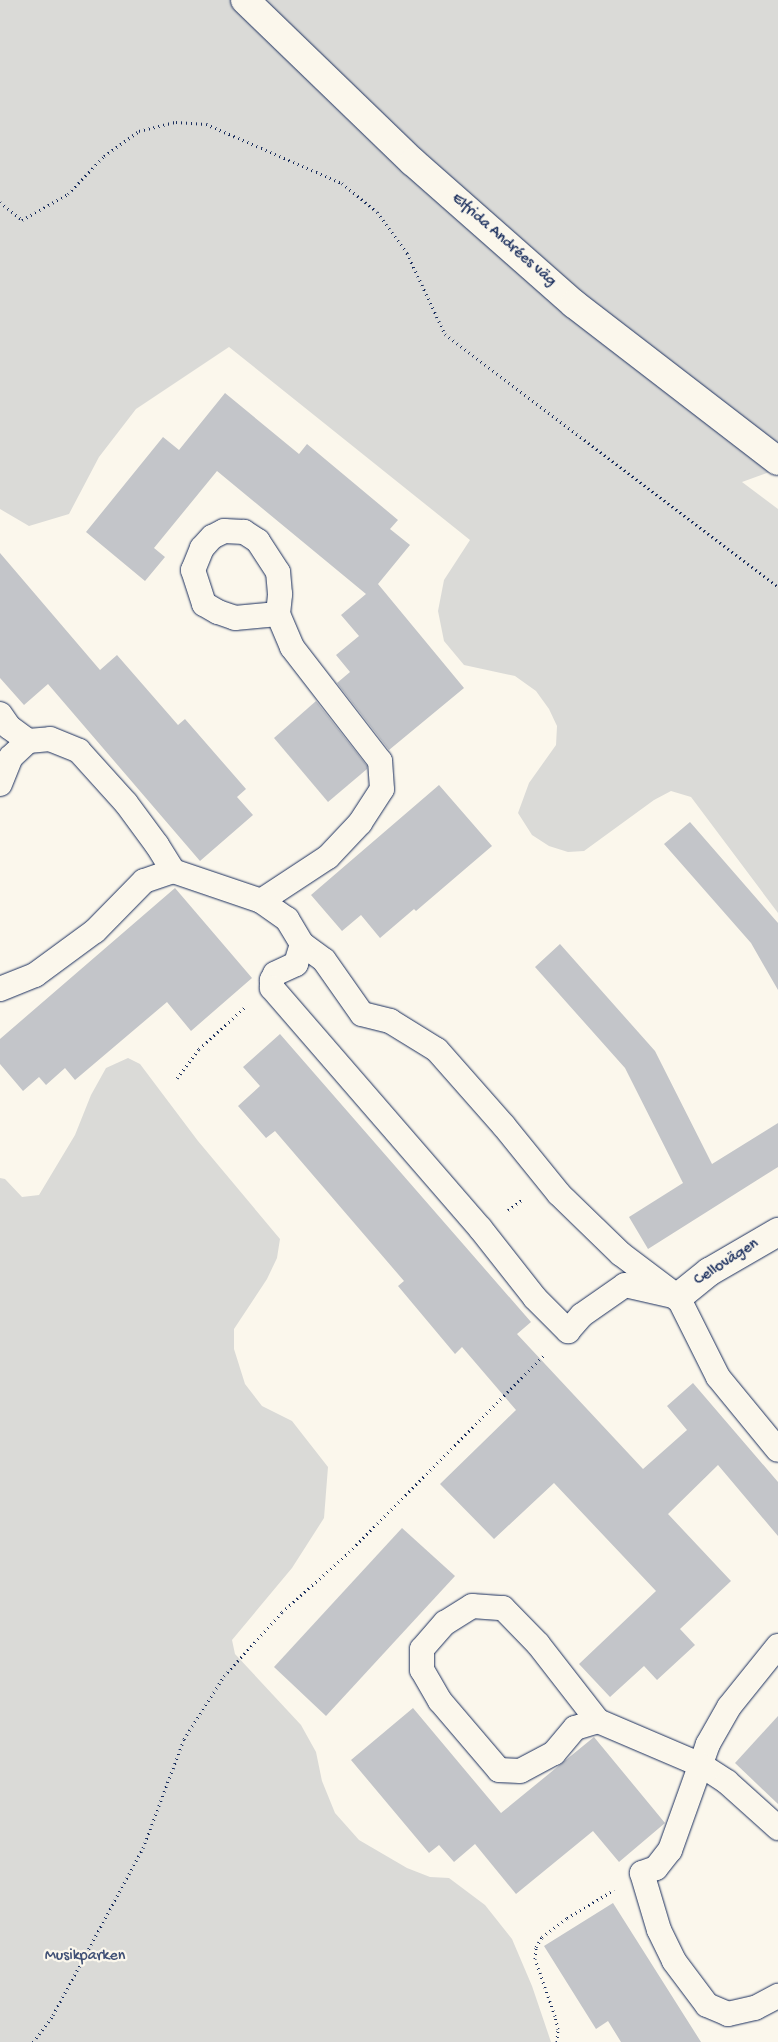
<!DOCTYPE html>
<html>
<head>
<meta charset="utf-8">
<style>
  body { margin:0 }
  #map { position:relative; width:778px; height:2042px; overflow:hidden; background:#fbf7ec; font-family:"Gochi Hand",sans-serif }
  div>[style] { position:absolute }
  .green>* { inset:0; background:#dadad7 }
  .building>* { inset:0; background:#c3c5c9 }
  .path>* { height:3px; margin-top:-1.5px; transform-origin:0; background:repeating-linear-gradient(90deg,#1b2f5e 0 1px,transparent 0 5px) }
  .roads { filter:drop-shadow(0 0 1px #1b2f5e) drop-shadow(0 0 1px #1b2f5e) }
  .lane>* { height:24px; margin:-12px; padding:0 12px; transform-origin:12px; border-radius:12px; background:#fbf7ec }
  .street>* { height:28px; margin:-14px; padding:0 14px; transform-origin:14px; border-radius:14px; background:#fbf7ec }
  .secondary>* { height:28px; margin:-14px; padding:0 14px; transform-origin:14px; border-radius:14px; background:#fbf7ec }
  span { translate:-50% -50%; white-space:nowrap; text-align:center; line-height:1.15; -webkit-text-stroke:4.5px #fbf7ec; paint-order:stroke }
  .street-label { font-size:16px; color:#1b2f5e }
  .park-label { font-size:16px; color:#415176 }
</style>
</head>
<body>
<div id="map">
  <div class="green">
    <div style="clip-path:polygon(0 0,778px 0,778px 469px,742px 482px,778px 509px,778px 913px,691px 797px,671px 791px,654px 800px,584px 851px,568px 852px,549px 846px,532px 835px,518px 813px,529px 783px,556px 745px,557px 726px,549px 709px,536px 691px,515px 676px,464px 665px,444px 641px,438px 611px,444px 580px,470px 540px,229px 347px,136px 409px,99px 457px,69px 514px,29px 526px,0 509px)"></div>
    <div style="clip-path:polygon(128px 1058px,140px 1064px,198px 1141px,280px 1239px,277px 1258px,267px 1279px,234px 1329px,234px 1349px,245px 1384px,262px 1406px,292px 1421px,328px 1467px,324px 1518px,292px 1568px,232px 1640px,235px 1654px,301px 1725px,316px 1752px,322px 1781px,335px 1813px,359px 1840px,407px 1868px,430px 1877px,449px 1878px,485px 1905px,512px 1939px,532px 1986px,551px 2042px,0 2042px,0 1178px,5px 1179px,22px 1197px,39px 1195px,75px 1135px,91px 1095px,106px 1068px)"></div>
  </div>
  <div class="building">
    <div style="clip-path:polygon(225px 393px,299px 454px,307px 444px,398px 520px,390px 529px,410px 545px,378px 584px,464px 688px,389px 750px,337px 683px,350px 672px,336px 655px,359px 636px,341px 615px,366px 594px,217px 471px,154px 548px,165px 557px,145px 581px,86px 532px,163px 437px,179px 450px)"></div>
    <div style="clip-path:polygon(0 553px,100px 670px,117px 655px,178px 725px,185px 719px,246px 789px,237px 797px,253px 815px,200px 861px,48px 684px,24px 705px,0 678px)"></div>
    <div style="clip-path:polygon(316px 701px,367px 766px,367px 769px,328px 802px,274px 738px)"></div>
    <div style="clip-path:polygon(439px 785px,492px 846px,416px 911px,414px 909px,380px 938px,361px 915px,342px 931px,311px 895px)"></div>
    <div style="clip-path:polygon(690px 822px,778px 923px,778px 990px,751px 943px,664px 844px)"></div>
    <div style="clip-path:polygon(175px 888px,252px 978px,191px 1031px,167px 1002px,75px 1080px,65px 1068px,46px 1085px,39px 1077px,23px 1091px,0 1064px,0 1039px)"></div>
    <div style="clip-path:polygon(560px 944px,655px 1051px,712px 1164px,778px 1123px,778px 1167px,648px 1249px,629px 1217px,683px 1183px,625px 1068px,535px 967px)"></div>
    <div style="clip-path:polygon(280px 1034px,531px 1322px,517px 1334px,643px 1469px,687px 1430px,667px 1406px,693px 1383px,778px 1482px,778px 1536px,718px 1465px,668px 1514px,731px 1581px,680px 1629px,695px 1645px,657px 1680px,644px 1666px,610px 1697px,579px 1664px,656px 1591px,554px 1483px,494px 1539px,440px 1484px,516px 1410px,462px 1347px,455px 1354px,398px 1286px,404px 1281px,275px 1131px,266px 1138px,238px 1106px,260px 1086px,243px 1067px)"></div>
    <div style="clip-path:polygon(402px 1528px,455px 1576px,326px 1716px,274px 1667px)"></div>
    <div style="clip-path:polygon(413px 1708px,501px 1813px,594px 1737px,665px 1823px,619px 1862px,593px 1831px,516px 1894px,475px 1844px,454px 1862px,439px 1845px,429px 1853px,351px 1760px)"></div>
    <div style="clip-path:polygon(778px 1716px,778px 1804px,735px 1763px)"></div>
    <div style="clip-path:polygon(613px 1903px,701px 2042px,621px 2042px,608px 2021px,596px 2029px,544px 1946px)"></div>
  </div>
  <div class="path">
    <div style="left:0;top:202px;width:28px;rotate:39deg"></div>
    <div style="left:22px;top:220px;width:53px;rotate:-29.5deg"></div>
    <div style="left:68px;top:194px;width:52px;rotate:-46.5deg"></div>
    <div style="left:104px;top:156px;width:43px;rotate:-35.5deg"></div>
    <div style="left:139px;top:131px;width:38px;rotate:-14deg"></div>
    <div style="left:176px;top:122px;width:30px;rotate:4deg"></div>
    <div style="left:206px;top:124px;width:148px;rotate:23.5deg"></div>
    <div style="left:342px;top:183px;width:45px;rotate:39.6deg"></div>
    <div style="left:377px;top:212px;width:51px;rotate:53.8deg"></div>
    <div style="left:407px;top:253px;width:89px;rotate:64.9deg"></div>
    <div style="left:445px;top:334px;width:418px;rotate:37.2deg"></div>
    <div style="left:177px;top:1078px;width:36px;rotate:-53deg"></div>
    <div style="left:199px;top:1049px;width:62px;rotate:-42.4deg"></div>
    <div style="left:508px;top:1210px;width:19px;rotate:-36deg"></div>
    <div style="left:33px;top:2042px;width:34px;rotate:-53deg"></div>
    <div style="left:53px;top:2015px;width:190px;rotate:-61.7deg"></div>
    <div style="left:143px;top:1848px;width:116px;rotate:-69.4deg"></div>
    <div style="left:184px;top:1739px;width:75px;rotate:-57.6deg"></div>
    <div style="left:224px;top:1676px;width:86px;rotate:-47.8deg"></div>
    <div style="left:282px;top:1612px;width:90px;rotate:-41.8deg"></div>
    <div style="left:349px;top:1552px;width:279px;rotate:-45.3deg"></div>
    <div style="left:557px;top:2042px;width:13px;rotate:-86deg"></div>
    <div style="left:558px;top:2029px;width:13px;rotate:-103deg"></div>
    <div style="left:555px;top:2016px;width:60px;rotate:-109.3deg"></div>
    <div style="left:535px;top:1959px;width:12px;rotate:-85deg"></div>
    <div style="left:536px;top:1947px;width:12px;rotate:-59deg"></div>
    <div style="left:542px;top:1937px;width:31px;rotate:-37deg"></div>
    <div style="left:567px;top:1918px;width:55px;rotate:-30.8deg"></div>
  </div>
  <div class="roads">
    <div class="lane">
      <div style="left:0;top:714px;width:16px;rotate:55deg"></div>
      <div style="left:9px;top:727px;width:24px;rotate:36deg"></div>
      <div style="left:28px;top:741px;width:22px;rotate:-5deg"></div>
      <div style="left:50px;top:739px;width:31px;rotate:22deg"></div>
      <div style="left:79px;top:751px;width:70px;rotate:47.9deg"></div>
      <div style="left:126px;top:803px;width:52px;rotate:53.6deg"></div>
      <div style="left:157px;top:845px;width:31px;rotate:58deg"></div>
      <div style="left:0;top:784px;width:29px;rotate:-68deg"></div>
      <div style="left:11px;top:757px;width:23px;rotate:-43deg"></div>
      <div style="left:261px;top:901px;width:80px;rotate:-33.3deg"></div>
      <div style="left:328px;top:857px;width:47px;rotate:-46.7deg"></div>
      <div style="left:360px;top:823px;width:40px;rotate:-57.1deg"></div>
      <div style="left:382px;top:789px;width:28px;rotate:-94deg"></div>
      <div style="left:380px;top:761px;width:144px;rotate:-127.7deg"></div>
      <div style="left:292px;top:647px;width:36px;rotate:-113deg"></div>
      <div style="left:278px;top:614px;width:20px;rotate:-84deg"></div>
      <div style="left:280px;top:594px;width:22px;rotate:-95deg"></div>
      <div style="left:278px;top:572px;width:37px;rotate:-123deg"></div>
      <div style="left:258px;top:541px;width:17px;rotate:-147deg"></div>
      <div style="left:244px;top:532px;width:20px;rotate:-177deg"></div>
      <div style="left:224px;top:531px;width:13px;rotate:153deg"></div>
      <div style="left:212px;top:537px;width:15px;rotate:132deg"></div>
      <div style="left:202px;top:548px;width:24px;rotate:112deg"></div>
      <div style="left:193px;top:570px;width:36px;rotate:72deg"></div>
      <div style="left:204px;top:604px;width:16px;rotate:30deg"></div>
      <div style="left:218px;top:612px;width:18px;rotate:19deg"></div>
      <div style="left:235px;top:618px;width:43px;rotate:-5.3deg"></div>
      <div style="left:302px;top:944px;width:27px;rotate:36deg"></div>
      <div style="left:324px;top:960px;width:66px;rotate:54.9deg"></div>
      <div style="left:362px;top:1014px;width:29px;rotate:14deg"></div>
      <div style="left:390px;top:1021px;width:55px;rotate:31.7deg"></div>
      <div style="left:437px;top:1050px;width:101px;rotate:48.6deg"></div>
      <div style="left:504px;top:1126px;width:87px;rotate:51deg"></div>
      <div style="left:559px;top:1194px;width:86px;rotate:44.1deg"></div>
      <div style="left:621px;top:1254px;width:71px;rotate:37deg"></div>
      <div style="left:678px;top:1297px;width:89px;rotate:63.4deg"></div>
      <div style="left:718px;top:1377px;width:94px;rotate:50.6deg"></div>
      <div style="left:0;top:989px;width:38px;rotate:-22deg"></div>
      <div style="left:35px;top:975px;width:74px;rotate:-36.3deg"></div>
      <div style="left:95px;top:931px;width:70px;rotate:-45.6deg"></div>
      <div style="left:144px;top:881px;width:31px;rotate:-19deg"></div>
      <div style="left:173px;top:871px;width:93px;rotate:18.8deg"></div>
      <div style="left:261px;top:901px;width:32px;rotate:35deg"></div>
      <div style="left:287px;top:919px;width:29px;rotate:59deg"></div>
      <div style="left:302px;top:944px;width:21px;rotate:107deg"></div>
      <div style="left:296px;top:964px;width:23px;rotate:155deg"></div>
      <div style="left:275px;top:974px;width:7px;rotate:117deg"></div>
      <div style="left:272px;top:980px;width:8px;rotate:90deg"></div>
      <div style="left:272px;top:988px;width:318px;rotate:49.1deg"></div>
      <div style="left:480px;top:1228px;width:89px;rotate:51.8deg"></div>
      <div style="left:535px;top:1298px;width:47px;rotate:45deg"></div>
      <div style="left:568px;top:1331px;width:21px;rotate:-49deg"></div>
      <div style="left:582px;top:1315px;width:52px;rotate:-34.9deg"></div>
      <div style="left:625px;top:1285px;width:54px;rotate:12.8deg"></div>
      <div style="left:778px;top:1646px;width:78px;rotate:128.8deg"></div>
      <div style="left:729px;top:1707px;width:43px;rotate:119.6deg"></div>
      <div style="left:708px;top:1744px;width:113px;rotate:109.7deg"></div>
      <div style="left:670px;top:1850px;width:23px;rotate:128deg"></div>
      <div style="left:656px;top:1868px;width:15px;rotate:160deg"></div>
      <div style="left:642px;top:1873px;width:59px;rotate:73.4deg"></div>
      <div style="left:659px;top:1930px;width:34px;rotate:64deg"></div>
      <div style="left:674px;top:1961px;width:55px;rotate:53.1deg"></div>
      <div style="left:707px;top:2005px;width:23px;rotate:23deg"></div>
      <div style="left:728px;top:2014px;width:28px;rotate:-13deg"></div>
      <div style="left:755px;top:2008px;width:26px;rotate:-28deg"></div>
      <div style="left:598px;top:1721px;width:24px;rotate:163deg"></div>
      <div style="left:575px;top:1728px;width:33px;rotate:130deg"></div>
      <div style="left:554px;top:1753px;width:38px;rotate:152deg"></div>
      <div style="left:520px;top:1771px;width:21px;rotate:-177deg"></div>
      <div style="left:499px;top:1770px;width:91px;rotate:-130.5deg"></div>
      <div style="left:440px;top:1701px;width:36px;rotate:-120deg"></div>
      <div style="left:422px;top:1670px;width:21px;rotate:-90deg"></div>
      <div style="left:422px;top:1649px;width:35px;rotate:-49deg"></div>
      <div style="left:445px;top:1623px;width:32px;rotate:-32deg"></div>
      <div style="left:472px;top:1606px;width:31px;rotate:4deg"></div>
      <div style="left:503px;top:1608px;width:50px;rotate:45.8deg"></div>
      <div style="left:538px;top:1644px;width:98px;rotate:52.1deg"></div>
      <div style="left:598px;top:1721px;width:112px;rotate:23.1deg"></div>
      <div style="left:701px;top:1765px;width:31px;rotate:33deg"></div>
      <div style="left:727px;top:1782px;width:69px;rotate:42deg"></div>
    </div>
    <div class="street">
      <div style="left:678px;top:1297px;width:40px;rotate:-39deg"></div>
      <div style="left:709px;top:1272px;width:80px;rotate:-30.1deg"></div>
    </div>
    <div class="secondary">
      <div style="left:245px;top:0;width:233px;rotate:44deg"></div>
      <div style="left:413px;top:162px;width:215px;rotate:41.4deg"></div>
      <div style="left:574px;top:304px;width:257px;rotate:37.6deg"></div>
    </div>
  </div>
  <div class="street-label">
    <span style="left:503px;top:241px;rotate:41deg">Elfrida Andrées väg</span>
    <span style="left:727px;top:1263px;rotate:-33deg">Cellovägen</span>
  </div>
  <div class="park-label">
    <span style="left:85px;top:1957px">Musikparken</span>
  </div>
</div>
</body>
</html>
